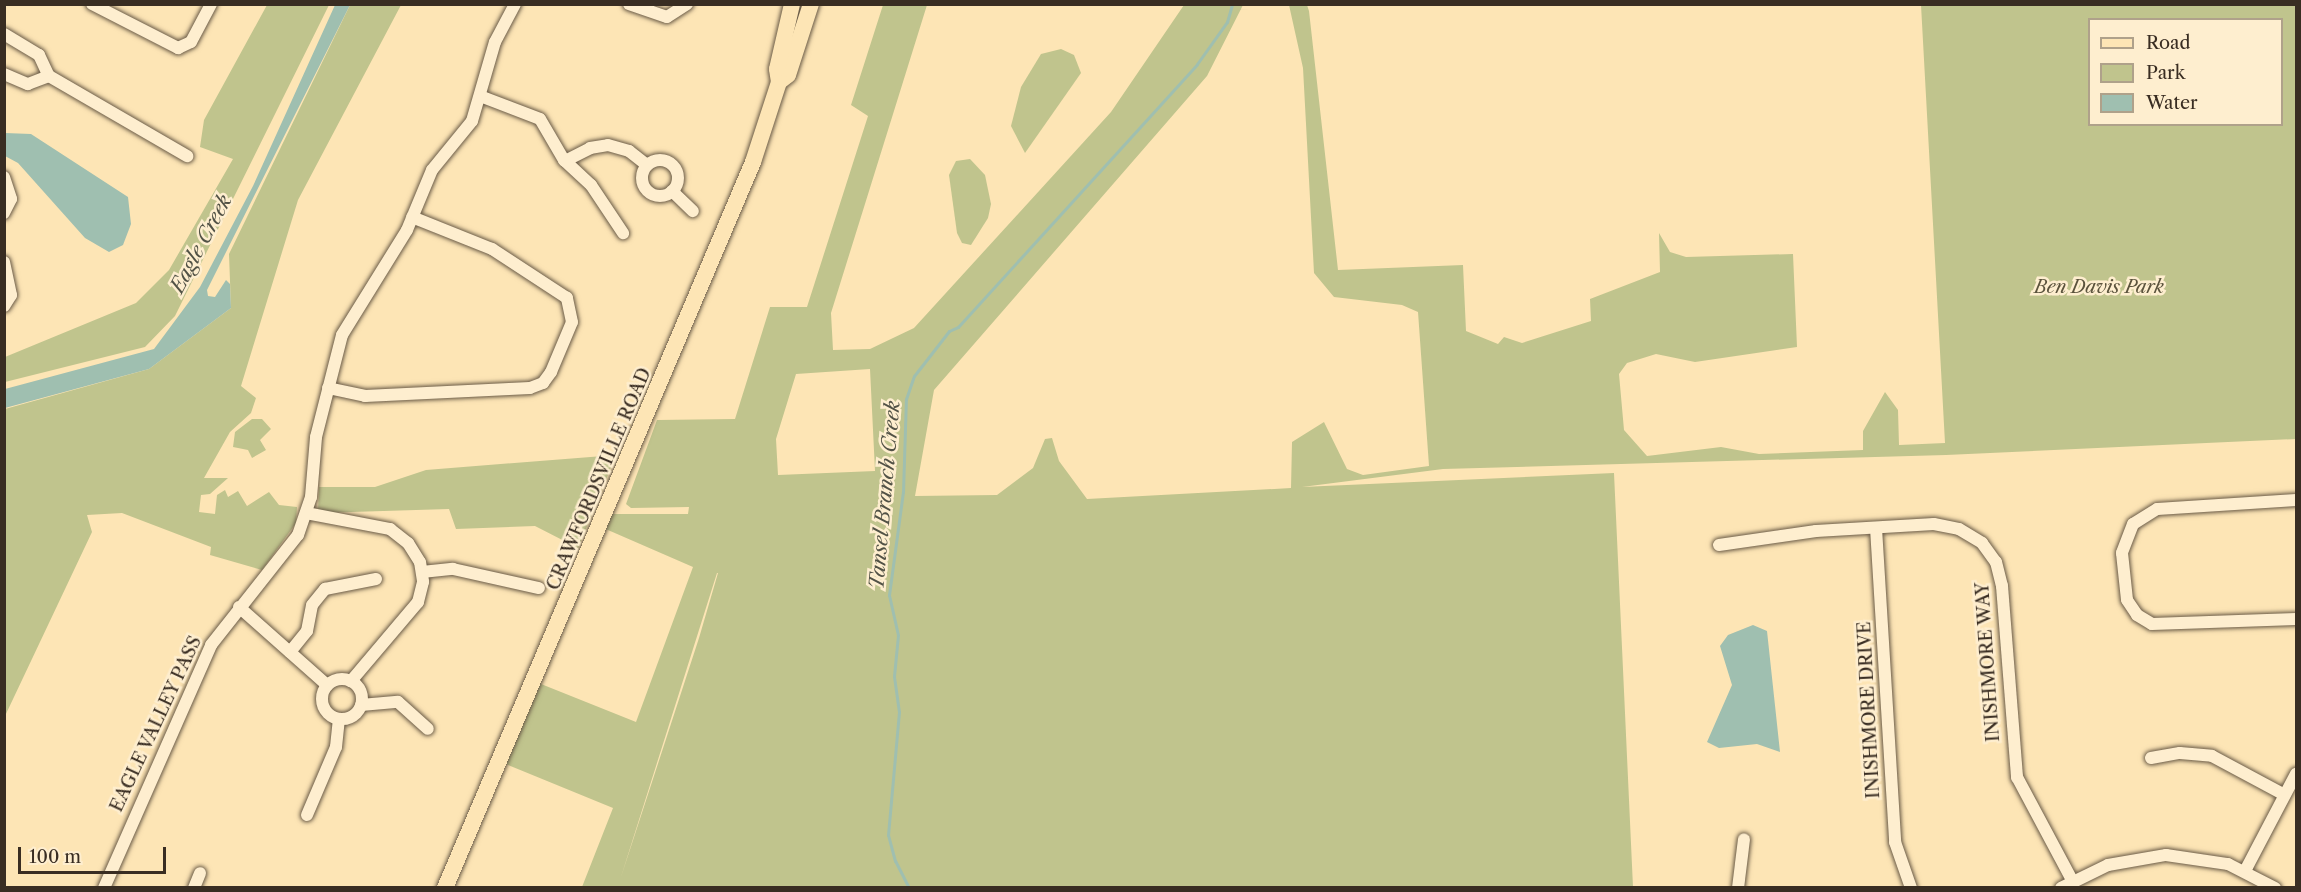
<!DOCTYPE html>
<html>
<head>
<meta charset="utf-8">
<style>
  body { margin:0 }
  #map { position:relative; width:2301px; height:892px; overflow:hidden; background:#fde5b5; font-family:"Libre Caslon Text",serif }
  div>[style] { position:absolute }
  .green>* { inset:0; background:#c0c48d }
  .water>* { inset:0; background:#9fbfb0 }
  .stream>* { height:3px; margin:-1.5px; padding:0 1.5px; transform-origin:1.5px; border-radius:1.5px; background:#9fbfb0 }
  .roads { filter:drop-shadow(0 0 2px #6a5b47) drop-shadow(0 0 2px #6a5b47) }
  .minor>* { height:12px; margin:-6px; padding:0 6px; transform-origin:6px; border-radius:6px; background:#feeecf }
  .minor>.ring { margin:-6px; padding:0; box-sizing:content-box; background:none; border:12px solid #feeecf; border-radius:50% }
  .major>* { height:16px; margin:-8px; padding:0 8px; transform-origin:8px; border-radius:8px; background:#fde5b5 }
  span { translate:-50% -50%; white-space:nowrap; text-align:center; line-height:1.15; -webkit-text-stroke:5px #feeecf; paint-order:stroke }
  .park-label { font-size:18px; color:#5b533d; font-style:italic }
  .street-label { font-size:18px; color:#392d22 }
  .water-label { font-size:20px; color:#525246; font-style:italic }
  .frame { position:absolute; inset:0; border:6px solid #392d22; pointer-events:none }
  .legend { position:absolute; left:2088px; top:18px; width:195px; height:108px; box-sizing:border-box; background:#feeecf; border:2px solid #afa18a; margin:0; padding:8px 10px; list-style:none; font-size:18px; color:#392d22 }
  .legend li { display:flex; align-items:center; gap:12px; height:30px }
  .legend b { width:30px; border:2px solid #afa18a }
  .scale { position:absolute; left:18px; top:847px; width:148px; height:27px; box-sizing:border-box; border:3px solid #392d22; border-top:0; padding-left:8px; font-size:18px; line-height:21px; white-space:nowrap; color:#392d22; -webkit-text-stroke:4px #feeecf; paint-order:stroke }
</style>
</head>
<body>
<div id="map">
  <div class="green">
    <div style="clip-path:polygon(267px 5px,329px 5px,175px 316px,145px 347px,5px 382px,5px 357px,136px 303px,169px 270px,233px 159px,200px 147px,204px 120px)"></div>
    <div style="clip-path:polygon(350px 5px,401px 5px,298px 200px,241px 386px,256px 398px,251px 413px,230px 432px,204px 478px,228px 478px,210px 494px,201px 495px,199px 512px,215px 514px,217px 495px,225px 490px,228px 497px,238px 491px,247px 506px,269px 492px,279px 505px,297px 507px,296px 523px,262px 570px,210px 555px,211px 547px,122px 513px,87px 515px,92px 532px,5px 716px,5px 409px,149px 369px,231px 308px,229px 254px)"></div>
    <div style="clip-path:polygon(evenodd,883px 5px,927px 5px,831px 313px,833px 350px,870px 349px,914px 328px,1111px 112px,1184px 5px,1243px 5px,1207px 76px,934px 390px,915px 496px,997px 495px,1033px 468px,1045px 439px,1052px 438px,1059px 461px,1087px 499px,1291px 488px,1292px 442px,1324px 422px,1347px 469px,1363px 475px,1429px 466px,1418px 312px,1402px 305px,1334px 297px,1314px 273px,1303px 68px,1289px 5px,1307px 5px,1309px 11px,1338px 270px,1463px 265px,1466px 331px,1498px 344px,1504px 337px,1522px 343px,1591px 321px,1590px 299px,1660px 272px,1659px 233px,1670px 252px,1686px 257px,1793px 254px,1797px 347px,1695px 362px,1656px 354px,1627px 363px,1619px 374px,1624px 430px,1647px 456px,1721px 447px,1759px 454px,1863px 450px,1863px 431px,1885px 392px,1898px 410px,1899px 445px,1945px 443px,1921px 5px,2296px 5px,2296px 439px,1946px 455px,1443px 469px,1302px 487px,1614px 473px,1633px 887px,582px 887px,613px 808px,501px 762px,536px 682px,636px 722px,693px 567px,601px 527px,605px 514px,688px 514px,689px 507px,631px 508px,626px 504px,657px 420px,735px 419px,770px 307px,807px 307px,868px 116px,851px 105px,883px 5px,2090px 20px,2282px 20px,2282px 124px,2090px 124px,2090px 20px,883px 5px,870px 369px,875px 471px,778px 475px,776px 439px,796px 374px,870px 369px,883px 5px,718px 573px,699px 638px,620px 880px,717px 573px,718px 573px)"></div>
    <div style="clip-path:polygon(1061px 49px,1074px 55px,1081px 73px,1025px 153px,1011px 126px,1021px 87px,1041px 54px)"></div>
    <div style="clip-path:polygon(970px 159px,985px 175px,991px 204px,988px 218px,971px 245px,962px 243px,957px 233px,949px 175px,956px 161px)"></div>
    <div style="clip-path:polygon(252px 419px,262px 419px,271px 429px,260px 440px,266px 450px,252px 458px,248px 450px,233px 447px,235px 432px)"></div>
    <div style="clip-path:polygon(616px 455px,578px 548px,535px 526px,456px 529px,449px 509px,318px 513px,319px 487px,375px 487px,426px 470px)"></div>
  </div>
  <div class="water">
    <div style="clip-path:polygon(335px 5px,350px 5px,207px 290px,208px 296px,215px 297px,226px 280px,230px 284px,231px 308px,149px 369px,5px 408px,5px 389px,154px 349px,200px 287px,253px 186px)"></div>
    <div style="clip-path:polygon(5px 133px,31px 134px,128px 197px,131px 224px,123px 245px,109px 252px,85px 238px,18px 163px,5px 156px)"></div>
    <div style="clip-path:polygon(1753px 625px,1767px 631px,1780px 752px,1757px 744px,1719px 748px,1707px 742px,1732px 685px,1720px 646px,1728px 635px)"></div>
  </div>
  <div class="stream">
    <div style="left:909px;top:888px;width:30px;rotate:-117deg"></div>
    <div style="left:895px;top:861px;width:27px;rotate:-105deg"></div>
    <div style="left:888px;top:835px;width:123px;rotate:-84.9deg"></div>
    <div style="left:899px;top:712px;width:36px;rotate:-98deg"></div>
    <div style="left:894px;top:676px;width:41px;rotate:-84.4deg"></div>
    <div style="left:898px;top:635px;width:41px;rotate:-102.7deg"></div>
    <div style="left:889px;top:595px;width:104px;rotate:-82.3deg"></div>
    <div style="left:903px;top:492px;width:93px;rotate:-88.2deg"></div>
    <div style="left:906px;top:399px;width:24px;rotate:-71deg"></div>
    <div style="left:914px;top:376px;width:57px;rotate:-52.1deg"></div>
    <div style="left:949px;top:331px;width:10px;rotate:-24deg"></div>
    <div style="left:958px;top:327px;width:355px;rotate:-47.7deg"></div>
    <div style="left:1197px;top:64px;width:52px;rotate:-54.5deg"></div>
    <div style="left:1227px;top:22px;width:19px;rotate:-74deg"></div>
  </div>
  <div class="roads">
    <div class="minor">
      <div style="left:92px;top:4px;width:97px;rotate:27.1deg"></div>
      <div style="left:178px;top:48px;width:14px;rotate:-25deg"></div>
      <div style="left:191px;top:42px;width:43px;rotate:-62.2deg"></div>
      <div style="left:629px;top:4px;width:40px;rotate:18.9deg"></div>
      <div style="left:667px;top:17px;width:24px;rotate:-33deg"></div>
      <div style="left:4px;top:34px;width:41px;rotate:31deg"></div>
      <div style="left:39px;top:55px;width:23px;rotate:65deg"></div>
      <div style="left:4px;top:74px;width:26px;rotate:23deg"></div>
      <div style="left:28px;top:84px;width:22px;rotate:-21deg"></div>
      <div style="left:49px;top:76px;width:160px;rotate:30.1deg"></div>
      <div style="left:480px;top:96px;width:64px;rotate:21deg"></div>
      <div style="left:540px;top:119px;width:48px;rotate:59.7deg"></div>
      <div style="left:564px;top:160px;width:37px;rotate:43deg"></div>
      <div style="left:591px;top:185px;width:58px;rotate:56.3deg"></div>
      <div class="ring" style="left:642px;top:160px;width:24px;height:24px"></div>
      <div style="left:565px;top:161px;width:28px;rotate:-27deg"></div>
      <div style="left:590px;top:148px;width:18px;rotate:-9deg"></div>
      <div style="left:608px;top:145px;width:22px;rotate:16deg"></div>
      <div style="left:629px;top:151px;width:23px;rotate:38deg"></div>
      <div style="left:4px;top:177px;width:23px;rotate:72deg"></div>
      <div style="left:11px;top:199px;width:16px;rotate:117deg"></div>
      <div style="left:672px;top:191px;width:29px;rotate:44deg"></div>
      <div style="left:4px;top:262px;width:34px;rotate:78deg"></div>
      <div style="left:11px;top:295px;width:13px;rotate:122deg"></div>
      <div style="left:328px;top:388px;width:38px;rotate:12deg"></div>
      <div style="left:365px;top:396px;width:165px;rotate:-2.8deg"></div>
      <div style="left:530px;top:388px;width:14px;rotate:-21deg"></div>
      <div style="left:543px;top:383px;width:14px;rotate:-54deg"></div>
      <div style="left:551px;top:372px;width:54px;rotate:-67.2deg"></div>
      <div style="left:572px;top:322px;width:25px;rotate:-102deg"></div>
      <div style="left:567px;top:298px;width:90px;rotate:-146.8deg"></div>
      <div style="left:492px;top:249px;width:86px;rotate:-158.2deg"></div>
      <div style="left:2296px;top:500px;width:139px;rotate:176.3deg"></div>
      <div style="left:2157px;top:509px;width:28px;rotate:148deg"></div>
      <div style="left:2133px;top:524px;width:31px;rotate:111deg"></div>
      <div style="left:2122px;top:553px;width:47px;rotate:83.9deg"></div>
      <div style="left:2127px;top:600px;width:18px;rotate:56deg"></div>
      <div style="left:2137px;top:615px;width:17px;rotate:31deg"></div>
      <div style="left:2152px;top:624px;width:144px;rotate:-2deg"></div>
      <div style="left:306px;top:513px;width:86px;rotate:10.8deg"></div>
      <div style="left:390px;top:529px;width:23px;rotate:38deg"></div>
      <div style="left:408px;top:543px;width:22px;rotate:58deg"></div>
      <div style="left:420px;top:562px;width:20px;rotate:81deg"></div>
      <div style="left:423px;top:582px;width:21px;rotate:104deg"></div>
      <div style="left:418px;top:602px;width:104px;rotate:130.3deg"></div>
      <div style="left:1876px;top:528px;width:315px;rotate:86.5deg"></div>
      <div style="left:1895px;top:842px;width:49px;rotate:70.8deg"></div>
      <div style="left:1719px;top:545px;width:98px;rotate:-8.2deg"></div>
      <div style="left:1816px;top:531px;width:118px;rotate:-3.4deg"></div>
      <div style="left:1934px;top:524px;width:25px;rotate:11deg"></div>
      <div style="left:1959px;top:529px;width:27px;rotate:31deg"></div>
      <div style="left:1982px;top:543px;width:24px;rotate:54deg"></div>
      <div style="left:1996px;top:562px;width:25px;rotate:76deg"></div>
      <div style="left:2002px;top:586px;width:192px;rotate:85.5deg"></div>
      <div style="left:2017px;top:777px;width:117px;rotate:61.9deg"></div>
      <div style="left:422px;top:572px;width:31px;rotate:-6deg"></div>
      <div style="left:453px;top:569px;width:88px;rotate:12.5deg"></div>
      <div style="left:239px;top:607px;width:118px;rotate:41.6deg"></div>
      <div style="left:290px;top:652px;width:27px;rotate:-51deg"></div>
      <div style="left:307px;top:631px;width:26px;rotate:-79deg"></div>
      <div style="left:312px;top:605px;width:21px;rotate:-51deg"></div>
      <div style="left:325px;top:589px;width:52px;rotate:-11.1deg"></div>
      <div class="ring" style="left:322px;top:679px;width:28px;height:28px"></div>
      <div style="left:361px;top:705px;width:37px;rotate:-5deg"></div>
      <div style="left:398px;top:702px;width:40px;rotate:42deg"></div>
      <div style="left:2151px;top:758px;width:29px;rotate:-10deg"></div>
      <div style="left:2180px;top:753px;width:32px;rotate:5deg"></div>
      <div style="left:2212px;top:756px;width:81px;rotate:28.2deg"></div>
      <div style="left:307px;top:815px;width:74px;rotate:-66.9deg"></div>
      <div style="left:336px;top:747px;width:28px;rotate:-84deg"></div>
      <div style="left:2245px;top:871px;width:110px;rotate:-62.3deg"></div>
      <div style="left:104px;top:888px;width:266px;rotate:-66.2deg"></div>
      <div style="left:211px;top:645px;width:140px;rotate:-51.7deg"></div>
      <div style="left:298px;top:535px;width:40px;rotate:-71.1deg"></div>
      <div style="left:311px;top:497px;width:60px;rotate:-85.2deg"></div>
      <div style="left:316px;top:437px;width:105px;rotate:-75.7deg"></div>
      <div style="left:342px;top:335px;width:123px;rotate:-58.2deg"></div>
      <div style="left:407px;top:230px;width:65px;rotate:-67.4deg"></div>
      <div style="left:432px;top:170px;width:63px;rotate:-50.8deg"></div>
      <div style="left:472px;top:121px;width:82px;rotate:-73.8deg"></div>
      <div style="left:495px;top:42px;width:43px;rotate:-62.2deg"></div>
      <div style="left:194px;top:888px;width:16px;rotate:-68deg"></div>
      <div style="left:1738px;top:888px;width:49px;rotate:-83deg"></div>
      <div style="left:2061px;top:888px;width:52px;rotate:-26.1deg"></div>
      <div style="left:2108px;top:865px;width:59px;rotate:-9.8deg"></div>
      <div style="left:2166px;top:855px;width:63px;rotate:8.3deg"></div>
      <div style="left:2228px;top:864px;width:53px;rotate:27.1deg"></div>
    </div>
    <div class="major">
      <div style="left:779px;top:82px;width:11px;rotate:-38deg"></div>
      <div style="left:788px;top:75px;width:75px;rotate:-72.1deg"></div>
      <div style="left:445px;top:888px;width:789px;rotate:-67.01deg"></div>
      <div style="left:753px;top:162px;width:84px;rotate:-72deg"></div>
      <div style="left:779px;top:82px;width:13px;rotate:-99deg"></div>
      <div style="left:777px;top:69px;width:67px;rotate:-77deg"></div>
    </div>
  </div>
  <div class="park-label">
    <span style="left:2099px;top:287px">Ben Davis Park</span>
  </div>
  <div class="street-label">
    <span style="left:599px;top:479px;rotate:-67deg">CRAWFORDSVILLE ROAD</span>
    <span style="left:1988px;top:662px;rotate:-94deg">INISHMORE WAY</span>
    <span style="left:1869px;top:710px;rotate:-93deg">INISHMORE DRIVE</span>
    <span style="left:156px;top:724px;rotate:-65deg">EAGLE VALLEY PASS</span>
  </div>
  <div class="water-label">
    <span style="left:201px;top:244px;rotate:-62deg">Eagle Creek</span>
    <span style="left:885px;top:495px;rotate:-85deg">Tansel Branch Creek</span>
  </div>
  <div class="frame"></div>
  <ul class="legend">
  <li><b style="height:8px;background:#fde5b5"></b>Road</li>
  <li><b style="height:16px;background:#c0c48d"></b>Park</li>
  <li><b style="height:16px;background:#9fbfb0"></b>Water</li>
  </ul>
  <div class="scale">100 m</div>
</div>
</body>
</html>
